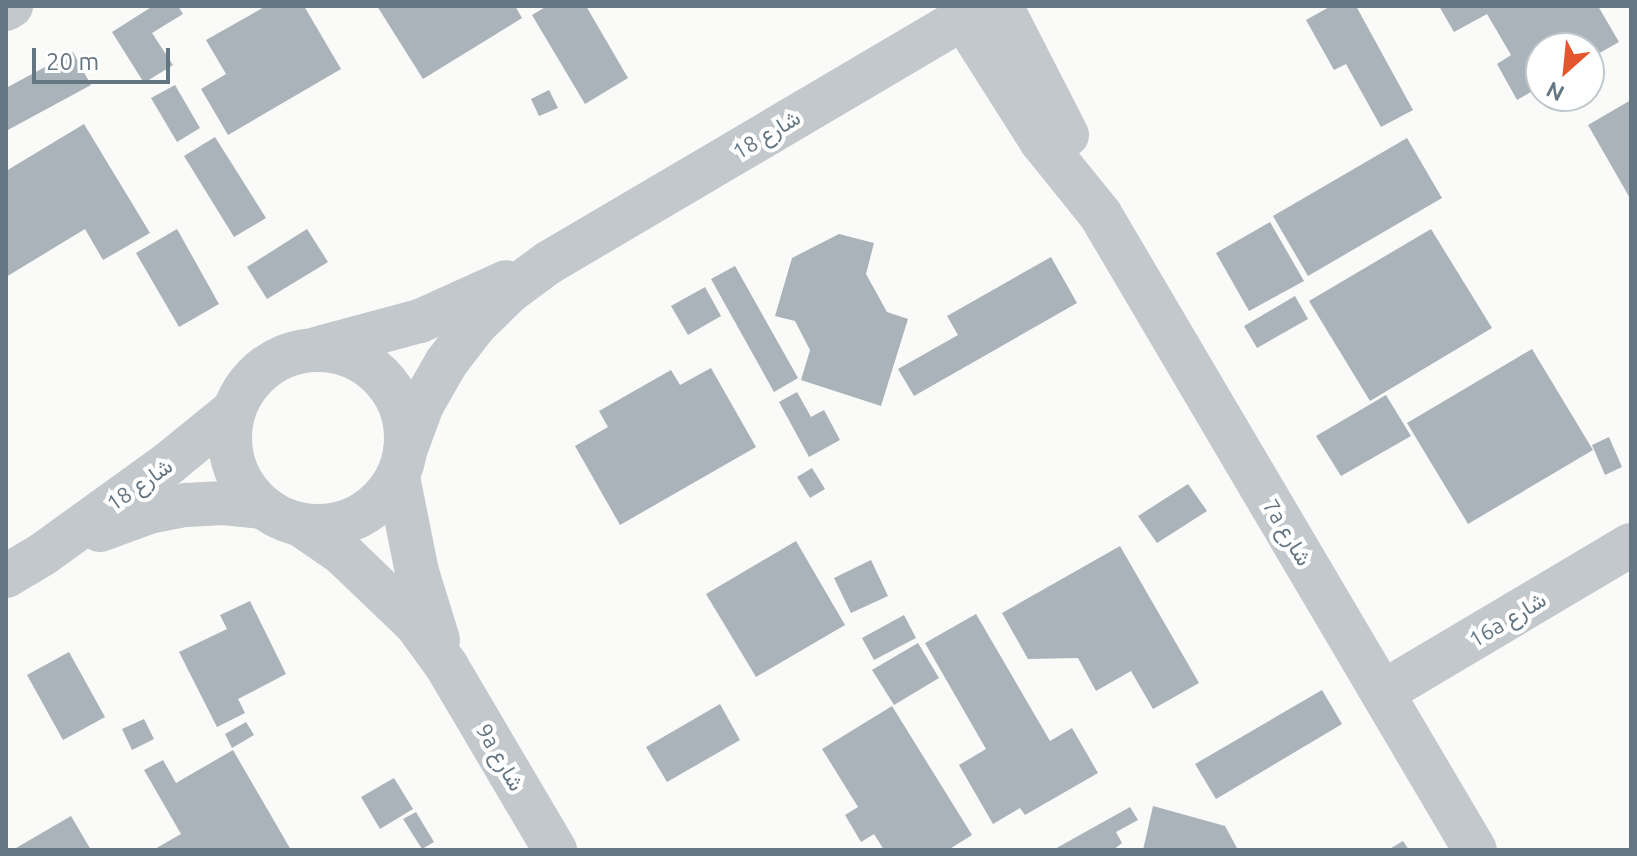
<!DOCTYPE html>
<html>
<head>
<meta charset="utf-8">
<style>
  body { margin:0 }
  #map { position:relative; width:1637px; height:856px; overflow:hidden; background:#fafaf8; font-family:Ubuntu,Vazirmatn,sans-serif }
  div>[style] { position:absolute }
  .building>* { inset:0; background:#aab3b9 }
  .street>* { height:44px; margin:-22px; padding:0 22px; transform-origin:22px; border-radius:22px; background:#c3c8cc }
  .street>.ring { margin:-22px; padding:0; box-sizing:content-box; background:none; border:44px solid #c3c8cc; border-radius:50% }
  span { translate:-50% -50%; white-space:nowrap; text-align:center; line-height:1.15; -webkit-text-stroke:8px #fff; paint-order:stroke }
  .street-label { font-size:22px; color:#657683 }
  .frame { position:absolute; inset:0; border:8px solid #657683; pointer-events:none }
  .north { position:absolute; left:1525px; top:32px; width:80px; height:80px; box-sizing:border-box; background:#fff; border:2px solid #c1c8cd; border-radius:50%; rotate:207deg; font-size:22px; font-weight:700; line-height:32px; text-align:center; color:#657683 }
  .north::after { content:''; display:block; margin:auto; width:28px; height:36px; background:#e4572e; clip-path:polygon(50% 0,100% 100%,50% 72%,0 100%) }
  .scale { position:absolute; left:32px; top:48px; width:138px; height:36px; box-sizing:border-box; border:4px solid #657683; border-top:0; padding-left:10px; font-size:24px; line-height:28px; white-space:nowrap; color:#657683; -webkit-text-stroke:6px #fff; paint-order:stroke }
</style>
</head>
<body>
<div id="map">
  <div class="building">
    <div style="clip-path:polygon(153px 6px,178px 6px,183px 14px,152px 33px,173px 65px,144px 83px,112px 32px)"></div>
    <div style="clip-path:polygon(266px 6px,304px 6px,341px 69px,228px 135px,201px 89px,226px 74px,206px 40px)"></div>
    <div style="clip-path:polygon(377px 6px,515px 6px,522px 18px,423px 79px)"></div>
    <div style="clip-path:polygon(547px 6px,586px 6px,628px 78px,585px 104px,532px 15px)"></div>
    <div style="clip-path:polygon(1331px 6px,1356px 6px,1413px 110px,1381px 127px,1346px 64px,1334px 70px,1306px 20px)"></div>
    <div style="clip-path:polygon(1439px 6px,1598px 6px,1619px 42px,1589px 59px,1589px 48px,1541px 48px,1541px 86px,1517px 100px,1497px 64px,1511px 55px,1487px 14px,1454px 32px)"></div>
    <div style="clip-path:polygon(73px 52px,91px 85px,6px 131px,6px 88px)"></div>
    <div style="clip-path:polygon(175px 85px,200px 128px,177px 142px,151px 98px)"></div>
    <div style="clip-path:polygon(549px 90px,558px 108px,539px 116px,531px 99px)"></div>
    <div style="clip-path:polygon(1631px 100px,1631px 200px,1588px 125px)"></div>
    <div style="clip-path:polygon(84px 124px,150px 233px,103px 260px,85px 229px,6px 277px,6px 171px)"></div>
    <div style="clip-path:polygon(215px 137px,266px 218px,234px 237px,184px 156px)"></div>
    <div style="clip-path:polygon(1407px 138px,1442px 198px,1308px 276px,1273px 216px)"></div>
    <div style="clip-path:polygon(1270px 222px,1304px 281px,1249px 311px,1216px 253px)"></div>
    <div style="clip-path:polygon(177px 229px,219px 304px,179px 327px,136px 253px)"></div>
    <div style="clip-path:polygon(307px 229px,328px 262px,267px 299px,247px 267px)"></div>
    <div style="clip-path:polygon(1431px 229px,1492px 328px,1370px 401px,1309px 301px)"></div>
    <div style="clip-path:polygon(839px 234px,874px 243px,866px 274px,887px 312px,908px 319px,881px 406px,801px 380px,810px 350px,795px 321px,775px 316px,792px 258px)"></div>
    <div style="clip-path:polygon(1051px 257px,1077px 303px,914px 396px,898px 369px,958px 335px,947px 316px)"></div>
    <div style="clip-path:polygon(735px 266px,798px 378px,774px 392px,711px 279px)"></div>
    <div style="clip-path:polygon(705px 287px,721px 316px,688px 335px,671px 306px)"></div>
    <div style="clip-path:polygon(1295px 296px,1308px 319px,1257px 348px,1244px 326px)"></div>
    <div style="clip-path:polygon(1532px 349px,1593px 450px,1468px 524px,1407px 423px)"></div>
    <div style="clip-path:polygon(711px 368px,756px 447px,620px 525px,575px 446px,608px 427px,599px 411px,671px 370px,680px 385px)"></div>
    <div style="clip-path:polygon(797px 392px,811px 417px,824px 410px,840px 440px,809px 457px,779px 402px)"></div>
    <div style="clip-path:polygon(1386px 395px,1411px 436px,1341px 476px,1316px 436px)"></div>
    <div style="clip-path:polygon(1609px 437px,1622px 467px,1605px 475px,1592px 445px)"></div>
    <div style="clip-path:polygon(812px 468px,825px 489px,810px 498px,797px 477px)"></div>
    <div style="clip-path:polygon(1188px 484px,1207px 511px,1157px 543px,1138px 516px)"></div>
    <div style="clip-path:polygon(796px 541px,845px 625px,756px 677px,706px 594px)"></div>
    <div style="clip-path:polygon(1120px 546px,1199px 683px,1153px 709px,1131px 671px,1096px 691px,1078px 658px,1028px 659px,1002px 613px)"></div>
    <div style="clip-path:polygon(871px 560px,888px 596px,851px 613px,834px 578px)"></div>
    <div style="clip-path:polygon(250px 601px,286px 674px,238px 699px,245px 713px,217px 727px,179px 652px,227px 629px,220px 615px)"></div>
    <div style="clip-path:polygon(976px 614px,1050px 741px,1072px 728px,1098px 773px,1025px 815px,1020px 808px,993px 824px,959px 765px,986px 749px,925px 643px)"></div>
    <div style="clip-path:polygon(904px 615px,916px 638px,874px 660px,862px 638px)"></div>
    <div style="clip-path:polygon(918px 643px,939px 678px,894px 705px,872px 670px)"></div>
    <div style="clip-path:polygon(69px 652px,105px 717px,63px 740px,27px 675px)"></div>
    <div style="clip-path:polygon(1322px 690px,1342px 724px,1216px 799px,1195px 764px)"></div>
    <div style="clip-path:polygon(720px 704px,740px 740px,667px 782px,646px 747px)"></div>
    <div style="clip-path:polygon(892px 706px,972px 835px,948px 850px,884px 850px,874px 834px,861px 842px,845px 815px,858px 807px,822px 749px)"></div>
    <div style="clip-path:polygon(144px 719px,154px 739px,132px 750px,122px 729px)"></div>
    <div style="clip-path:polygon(246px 722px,254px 735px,232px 748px,225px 734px)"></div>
    <div style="clip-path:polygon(233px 750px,291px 850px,153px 850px,181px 834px,144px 770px,163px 760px,176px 783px)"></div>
    <div style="clip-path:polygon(394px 778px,413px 809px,380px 829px,361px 797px)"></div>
    <div style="clip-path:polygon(1153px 806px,1225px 826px,1238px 850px,1143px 850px)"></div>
    <div style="clip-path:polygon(1130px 807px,1138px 820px,1116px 832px,1122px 843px,1113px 850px,1053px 850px)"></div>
    <div style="clip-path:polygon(416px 812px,434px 842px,422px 849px,403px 819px)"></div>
    <div style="clip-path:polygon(71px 816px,91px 850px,17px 850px,16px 848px)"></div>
    <div style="clip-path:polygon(1403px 841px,1409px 850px,1388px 850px)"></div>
  </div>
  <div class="street">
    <div style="left:1001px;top:6px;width:145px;rotate:62.9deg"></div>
    <div style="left:6px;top:9px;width:6px;rotate:-31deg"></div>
    <div style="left:963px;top:18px;width:146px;rotate:57.6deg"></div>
    <div style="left:1041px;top:141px;width:94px;rotate:51.1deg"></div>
    <div style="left:1100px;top:214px;width:738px;rotate:59.48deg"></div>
    <div style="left:319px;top:348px;width:105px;rotate:-15deg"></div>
    <div style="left:420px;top:321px;width:94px;rotate:-24.4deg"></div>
    <div class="ring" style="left:230px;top:350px;width:132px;height:132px"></div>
    <div style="left:405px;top:451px;width:49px;rotate:-69.7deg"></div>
    <div style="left:422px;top:405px;width:48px;rotate:-60.3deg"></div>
    <div style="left:446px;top:363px;width:48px;rotate:-52.7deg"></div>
    <div style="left:475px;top:325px;width:49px;rotate:-44.2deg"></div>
    <div style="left:510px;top:291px;width:47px;rotate:-36.4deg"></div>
    <div style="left:548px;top:263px;width:506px;rotate:-30.52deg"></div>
    <div style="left:398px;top:477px;width:97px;rotate:78.7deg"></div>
    <div style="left:417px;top:572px;width:71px;rotate:72.8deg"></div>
    <div style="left:301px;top:525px;width:51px;rotate:34.6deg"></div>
    <div style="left:343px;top:554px;width:101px;rotate:43.8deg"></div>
    <div style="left:416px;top:624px;width:51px;rotate:53.8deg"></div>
    <div style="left:446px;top:665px;width:215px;rotate:59.5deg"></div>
    <div style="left:100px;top:530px;width:52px;rotate:-20.2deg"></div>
    <div style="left:149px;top:512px;width:38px;rotate:-11deg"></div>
    <div style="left:186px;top:505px;width:38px;rotate:-3deg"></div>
    <div style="left:224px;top:503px;width:37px;rotate:6deg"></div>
    <div style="left:6px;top:576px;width:43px;rotate:-30.7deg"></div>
    <div style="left:43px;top:554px;width:155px;rotate:-35.8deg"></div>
    <div style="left:169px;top:463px;width:82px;rotate:-39.1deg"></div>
    <div style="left:1383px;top:692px;width:288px;rotate:-30.7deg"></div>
  </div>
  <div class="street-label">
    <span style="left:766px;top:134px;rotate:-31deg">شارع 18</span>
    <span style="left:139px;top:484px;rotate:-35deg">شارع 18</span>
    <span style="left:1288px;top:532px;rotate:59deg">7a شارع</span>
    <span style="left:1507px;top:619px;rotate:-31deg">16a شارع</span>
    <span style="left:501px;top:757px;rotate:60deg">9a شارع</span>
  </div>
  <div class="frame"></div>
  <div class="north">N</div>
  <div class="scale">20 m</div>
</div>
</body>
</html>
